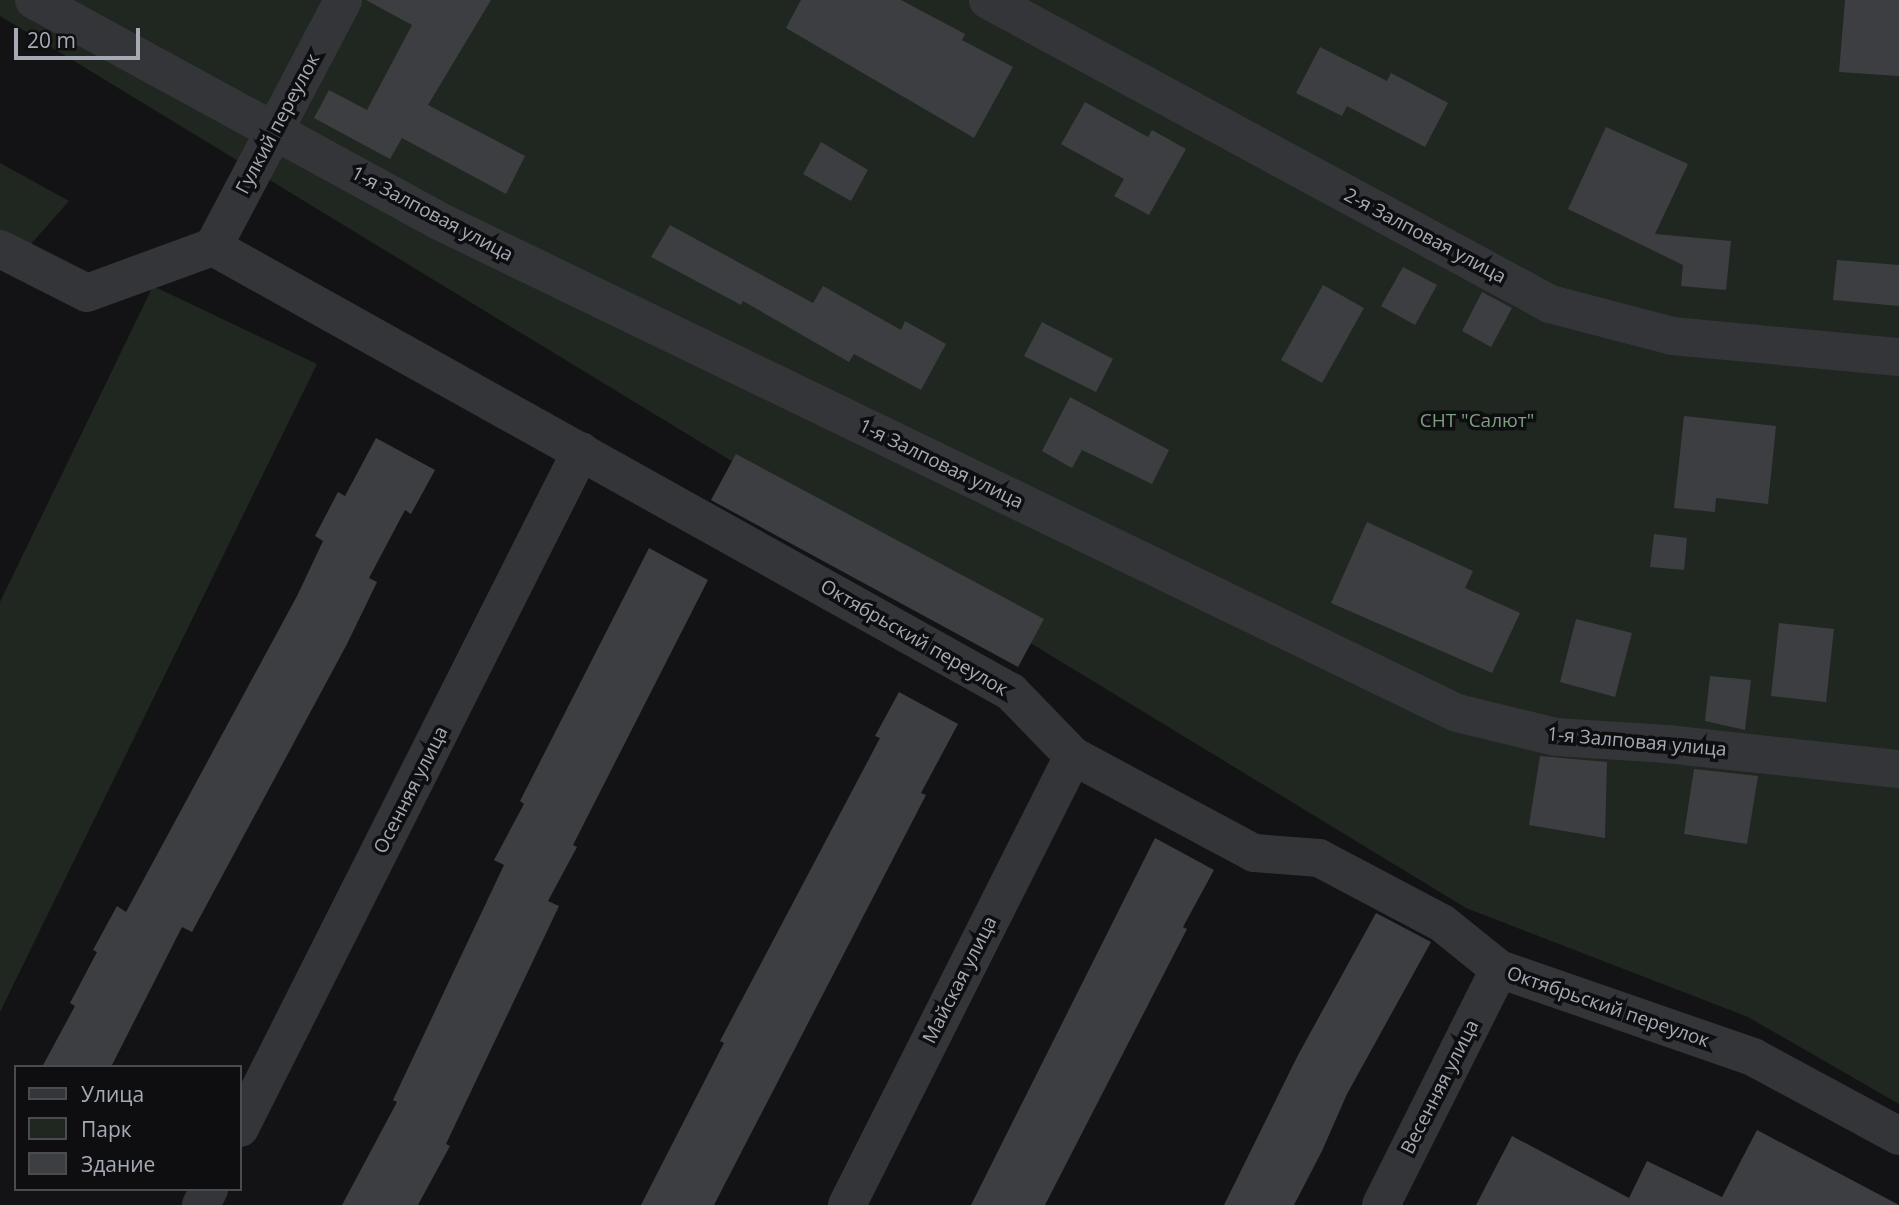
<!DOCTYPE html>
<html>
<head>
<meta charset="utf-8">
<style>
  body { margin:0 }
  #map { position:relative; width:1899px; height:1205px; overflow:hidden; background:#131315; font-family:"Open Sans",sans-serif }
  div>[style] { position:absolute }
  .green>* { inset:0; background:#1f2720 }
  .building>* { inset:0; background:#3d3e42 }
  .street>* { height:38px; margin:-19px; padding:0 19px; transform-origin:19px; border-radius:19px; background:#343539 }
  span { translate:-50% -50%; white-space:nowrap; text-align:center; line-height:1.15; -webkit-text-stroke:7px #0e0e10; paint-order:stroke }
  .street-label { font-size:19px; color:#a5aab4 }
  .park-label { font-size:19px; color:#7d9f80 }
  .legend { position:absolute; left:14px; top:1065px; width:228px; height:126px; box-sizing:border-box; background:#0e0e10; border:2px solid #4a4c52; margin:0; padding:9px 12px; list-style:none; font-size:21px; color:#a5aab4 }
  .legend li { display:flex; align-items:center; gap:14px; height:35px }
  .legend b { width:35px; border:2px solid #4a4c52 }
  .scale { position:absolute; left:14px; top:28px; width:126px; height:32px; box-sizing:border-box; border:4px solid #a5aab4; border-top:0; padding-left:9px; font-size:21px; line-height:24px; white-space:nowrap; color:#a5aab4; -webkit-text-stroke:5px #0e0e10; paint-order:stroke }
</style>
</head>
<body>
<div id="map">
  <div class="green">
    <div style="clip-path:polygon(0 0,1899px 0,1899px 1104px,1748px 1017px,1466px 908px,0 16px)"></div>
    <div style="clip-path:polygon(0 163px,69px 201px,24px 252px,0 239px)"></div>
    <div style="clip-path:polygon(153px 286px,317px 364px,0 1012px,0 602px)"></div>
  </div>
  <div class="building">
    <div style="clip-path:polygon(366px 0,491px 0,428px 105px,525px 156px,506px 194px,402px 138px,390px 159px,314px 118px,329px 90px,367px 110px,412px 25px)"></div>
    <div style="clip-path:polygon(801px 0,901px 0,965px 34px,962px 40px,1013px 67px,974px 138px,786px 28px)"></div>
    <div style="clip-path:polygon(1845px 0,1899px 0,1899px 76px,1839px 72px)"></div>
    <div style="clip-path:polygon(1320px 47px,1387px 81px,1391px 73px,1448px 103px,1425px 147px,1347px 106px,1342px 116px,1296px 93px)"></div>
    <div style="clip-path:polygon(1085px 102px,1148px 137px,1152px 130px,1186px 149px,1149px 215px,1114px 196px,1124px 179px,1061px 144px)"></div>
    <div style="clip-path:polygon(1606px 127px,1688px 164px,1655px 234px,1731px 241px,1726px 290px,1681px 286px,1683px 265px,1568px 209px)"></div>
    <div style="clip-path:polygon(821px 142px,868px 170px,851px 201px,803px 174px)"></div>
    <div style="clip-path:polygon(670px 225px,813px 303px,823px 286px,901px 330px,905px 321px,946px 344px,921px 390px,854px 354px,849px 362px,743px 301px,741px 305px,651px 257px)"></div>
    <div style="clip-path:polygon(1837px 260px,1899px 265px,1899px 306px,1833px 300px)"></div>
    <div style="clip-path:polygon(1403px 267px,1437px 285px,1415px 325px,1381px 306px)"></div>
    <div style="clip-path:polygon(1323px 285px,1364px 308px,1322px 383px,1281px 360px)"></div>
    <div style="clip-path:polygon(1482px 292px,1512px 308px,1491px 347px,1462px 331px)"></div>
    <div style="clip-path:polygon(1042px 322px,1113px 359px,1096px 392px,1024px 356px)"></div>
    <div style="clip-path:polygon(1070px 397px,1169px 450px,1152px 484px,1082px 450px,1072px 468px,1042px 451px)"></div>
    <div style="clip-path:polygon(1684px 416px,1776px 426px,1768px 504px,1716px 498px,1715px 512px,1674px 508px)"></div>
    <div style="clip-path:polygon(376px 438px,435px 470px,411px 514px,405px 510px,369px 578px,377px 582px,347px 644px,192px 932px,182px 927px,111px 1067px,42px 1067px,75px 1006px,70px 1003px,97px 952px,93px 950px,117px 906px,126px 912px,297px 596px,323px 541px,315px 536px,338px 492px,345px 496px)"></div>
    <div style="clip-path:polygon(736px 454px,1044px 619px,1018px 667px,711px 500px)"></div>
    <div style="clip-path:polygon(1367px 522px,1473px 571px,1465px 588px,1520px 613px,1492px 673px,1331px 603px)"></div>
    <div style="clip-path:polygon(1654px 534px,1687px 538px,1684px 570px,1650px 567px)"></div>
    <div style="clip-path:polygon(649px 548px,708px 580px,573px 845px,577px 847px,548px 901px,559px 906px,446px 1144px,450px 1146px,418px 1205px,342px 1205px,397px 1102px,393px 1100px,504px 865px,494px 860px,524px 804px,520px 801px)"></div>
    <div style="clip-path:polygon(1576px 619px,1632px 633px,1615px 697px,1560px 682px)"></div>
    <div style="clip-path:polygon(1779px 623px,1834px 629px,1826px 702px,1771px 696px)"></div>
    <div style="clip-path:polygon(1710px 676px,1751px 680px,1745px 730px,1705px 721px)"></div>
    <div style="clip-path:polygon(899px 692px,958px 724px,921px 793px,926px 795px,714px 1205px,641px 1205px,724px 1043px,720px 1041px,880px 738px,875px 736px)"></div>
    <div style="clip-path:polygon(1540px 756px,1607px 762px,1605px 838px,1529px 825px)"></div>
    <div style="clip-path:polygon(1694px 769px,1758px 776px,1747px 844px,1684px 834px)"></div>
    <div style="clip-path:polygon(1155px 838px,1214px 870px,1183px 927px,1187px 929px,1045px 1205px,971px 1205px)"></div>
    <div style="clip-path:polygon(1376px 913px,1431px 942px,1347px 1094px,1322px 1151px,1294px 1205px,1224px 1205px,1297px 1057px)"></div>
    <div style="clip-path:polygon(1757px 1130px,1899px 1205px,1476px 1205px,1512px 1136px,1629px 1198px,1647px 1161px,1722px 1197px)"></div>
  </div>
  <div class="street">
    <div style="left:34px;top:0;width:459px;rotate:28.6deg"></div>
    <div style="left:437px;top:220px;width:1133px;rotate:25.8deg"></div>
    <div style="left:1457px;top:713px;width:102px;rotate:13.6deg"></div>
    <div style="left:1556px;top:737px;width:111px;rotate:3.6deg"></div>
    <div style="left:1667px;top:744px;width:233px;rotate:6.2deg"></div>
    <div style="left:988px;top:0;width:639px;rotate:28.41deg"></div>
    <div style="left:1550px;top:304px;width:126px;rotate:14.7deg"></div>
    <div style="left:1672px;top:336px;width:228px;rotate:5.3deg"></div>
    <div style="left:213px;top:247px;width:279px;rotate:-62.2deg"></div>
    <div style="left:0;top:249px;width:97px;rotate:26.8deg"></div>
    <div style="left:87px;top:293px;width:134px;rotate:-20.1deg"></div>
    <div style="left:213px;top:247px;width:914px;rotate:29.15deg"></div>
    <div style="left:1011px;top:692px;width:89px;rotate:45.9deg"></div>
    <div style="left:1073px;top:756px;width:205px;rotate:28.2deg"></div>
    <div style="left:1254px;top:853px;width:65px;rotate:4.4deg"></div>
    <div style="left:1319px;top:858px;width:139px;rotate:27.9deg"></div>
    <div style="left:1442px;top:923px;width:73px;rotate:38.9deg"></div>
    <div style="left:1499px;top:969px;width:269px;rotate:19.1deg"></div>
    <div style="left:1753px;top:1057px;width:166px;rotate:28.4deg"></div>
    <div style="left:240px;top:1128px;width:758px;rotate:-63.27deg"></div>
    <div style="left:201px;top:1205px;width:18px;rotate:-63deg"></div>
    <div style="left:847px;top:1205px;width:503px;rotate:-63.28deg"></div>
    <div style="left:1381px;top:1205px;width:264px;rotate:-63.4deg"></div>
  </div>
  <div class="street-label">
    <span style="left:278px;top:124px;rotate:-62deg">Гулкий переулок</span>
    <span style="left:432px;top:214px;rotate:28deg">1-я Залповая улица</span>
    <span style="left:1425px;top:236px;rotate:28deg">2-я Залповая улица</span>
    <span style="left:941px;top:464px;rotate:26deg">1-я Залповая улица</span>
    <span style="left:914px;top:638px;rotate:30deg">Октябрьский переулок</span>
    <span style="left:1637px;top:742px;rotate:5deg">1-я Залповая улица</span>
    <span style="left:411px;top:790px;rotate:-63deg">Осенняя улица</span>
    <span style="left:960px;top:980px;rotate:-63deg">Майская улица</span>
    <span style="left:1608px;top:1007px;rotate:19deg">Октябрьский переулок</span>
    <span style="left:1440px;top:1087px;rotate:-63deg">Весенняя улица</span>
  </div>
  <div class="park-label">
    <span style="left:1477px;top:421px">СНТ "Салют"</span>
  </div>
  <ul class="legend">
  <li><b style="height:9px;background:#343539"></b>Улица</li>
  <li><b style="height:19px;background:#1f2720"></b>Парк</li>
  <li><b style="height:19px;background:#3d3e42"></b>Здание</li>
  </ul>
  <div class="scale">20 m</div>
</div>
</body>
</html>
